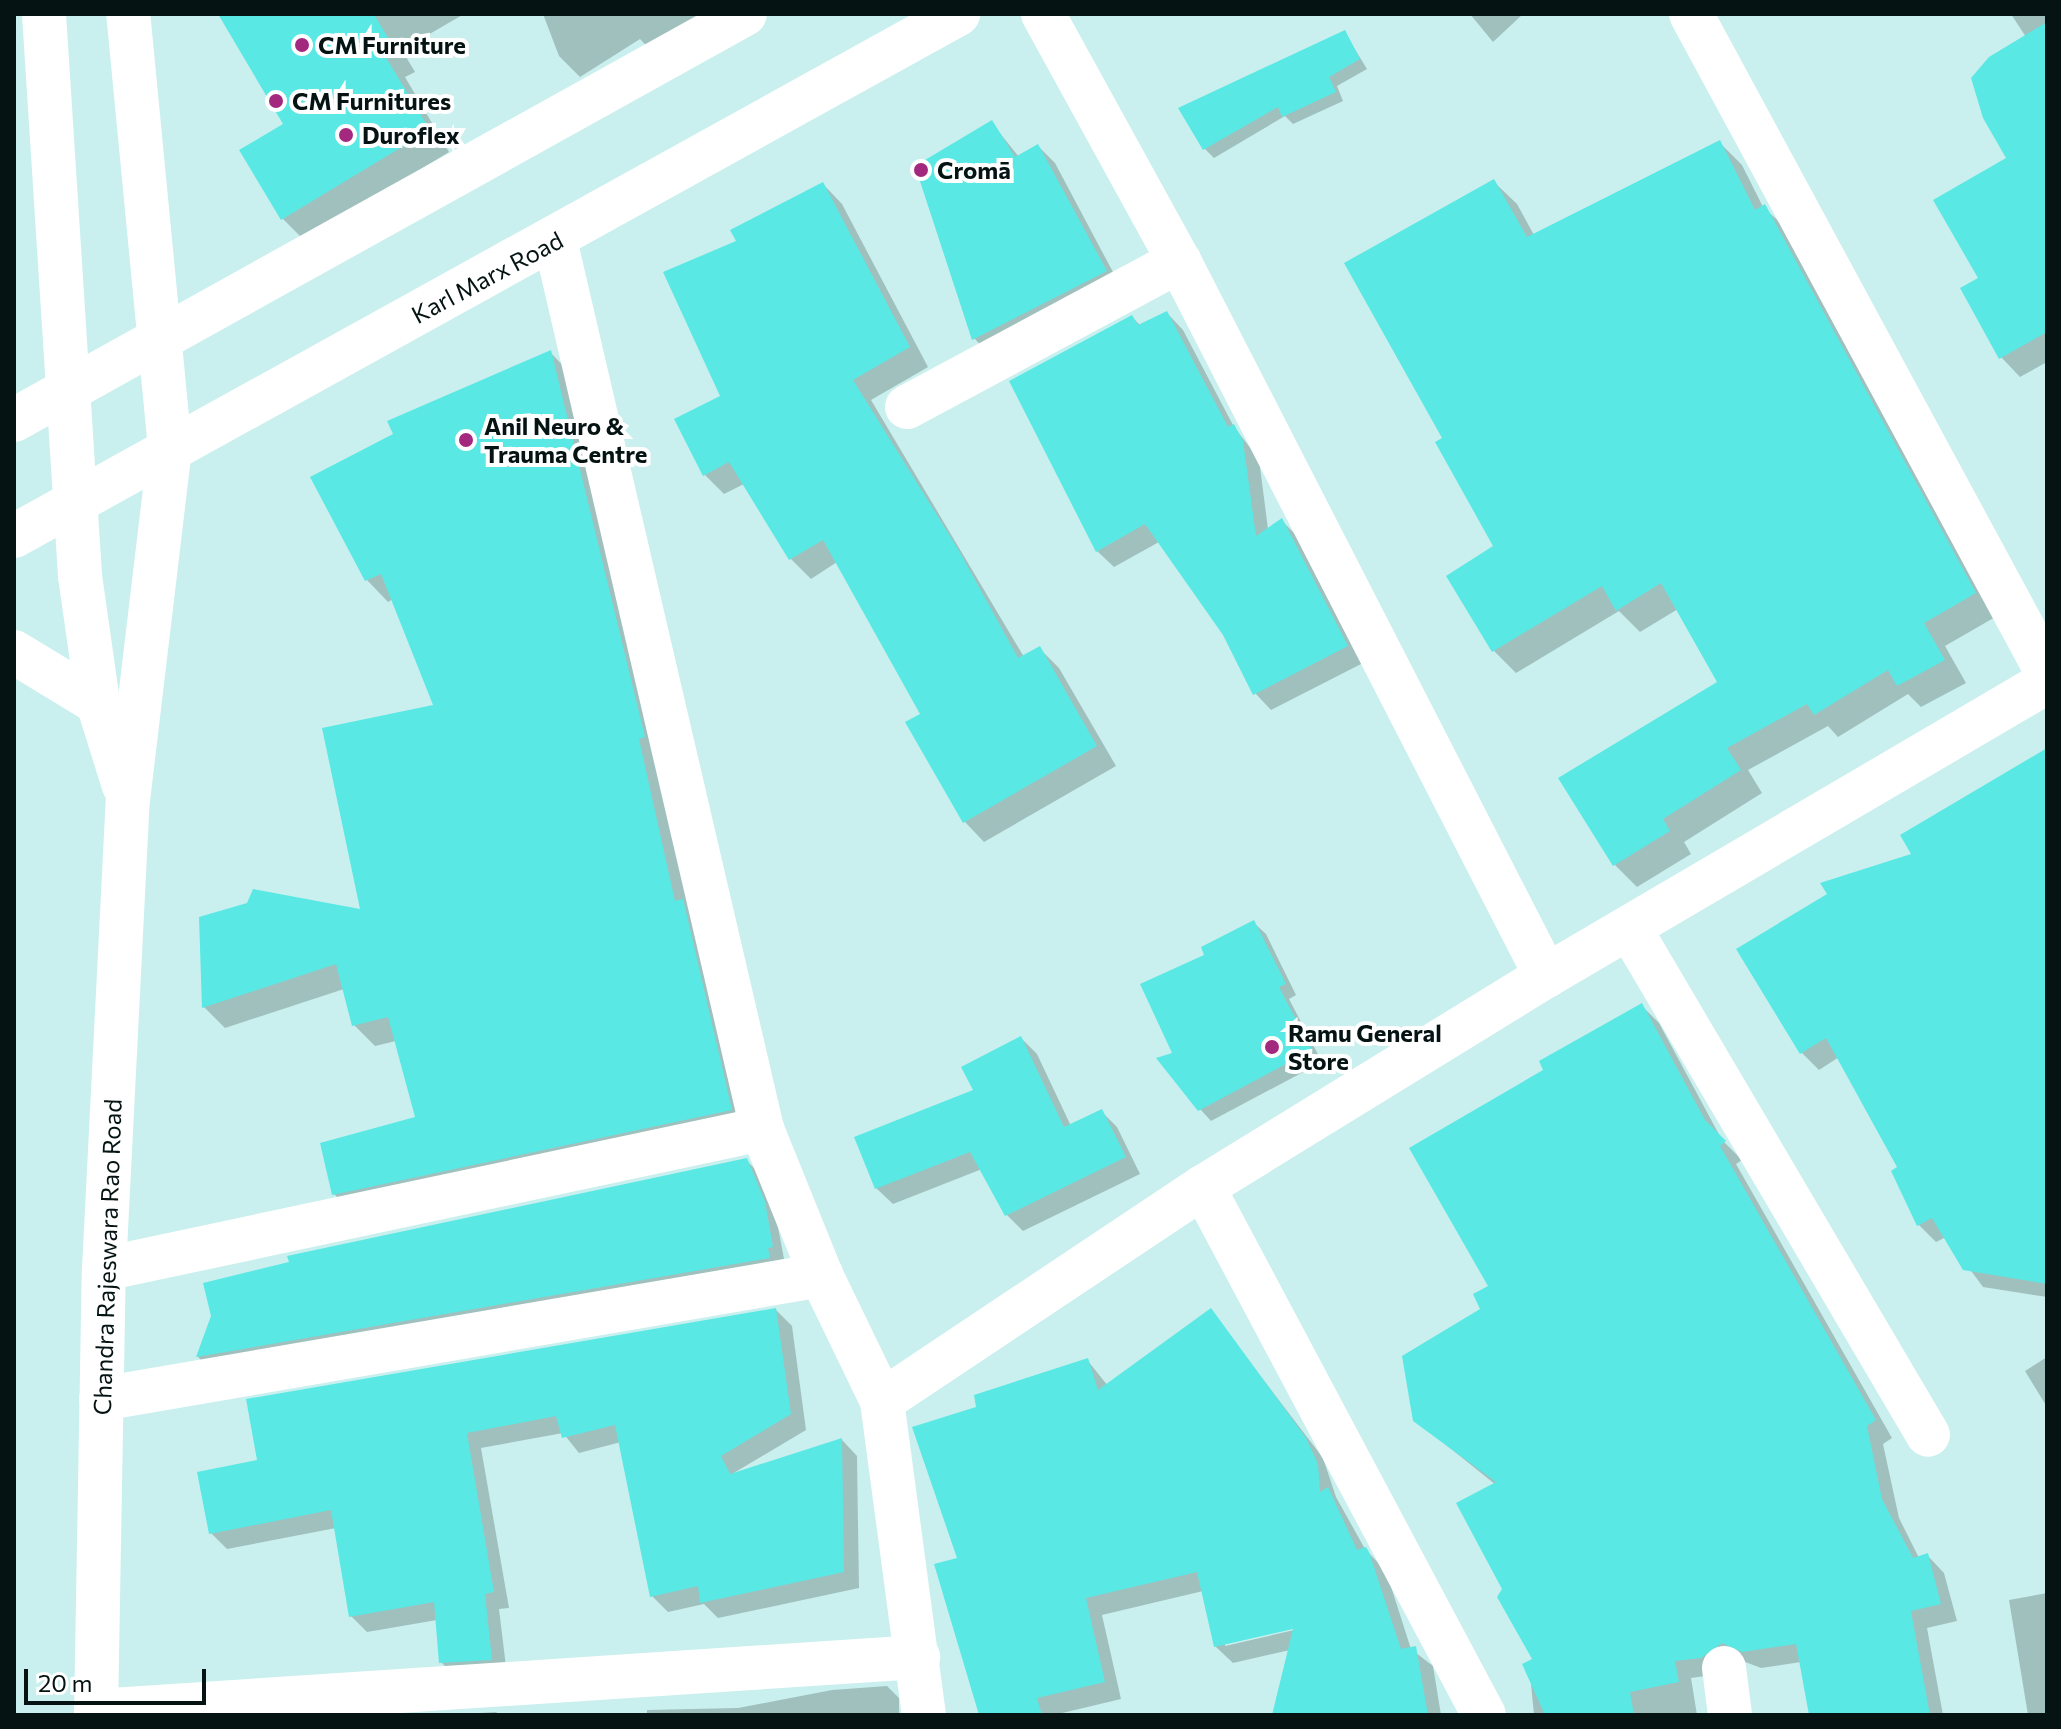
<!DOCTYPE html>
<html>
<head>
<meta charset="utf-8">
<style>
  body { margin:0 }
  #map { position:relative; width:2061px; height:1729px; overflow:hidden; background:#c9f0ee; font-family:Commissioner,sans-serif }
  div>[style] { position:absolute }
  .shadow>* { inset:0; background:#0003 }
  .building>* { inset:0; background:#59e8e4 }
  .minor>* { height:44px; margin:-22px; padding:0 22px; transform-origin:22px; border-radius:22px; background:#fff }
  .tertiary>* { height:44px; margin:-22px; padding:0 22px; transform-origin:22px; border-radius:22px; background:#fff }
  .secondary>* { height:44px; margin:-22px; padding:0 22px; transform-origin:22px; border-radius:22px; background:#fff }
  .dots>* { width:22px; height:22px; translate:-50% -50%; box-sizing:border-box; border:4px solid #fff; border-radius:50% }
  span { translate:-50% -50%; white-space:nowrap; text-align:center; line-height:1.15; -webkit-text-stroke:8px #fff; paint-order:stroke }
  .poi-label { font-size:24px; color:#051313; font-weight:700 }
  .left { translate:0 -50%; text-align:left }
  .street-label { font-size:24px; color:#051313 }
  .frame { position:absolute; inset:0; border:16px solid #051313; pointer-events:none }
  .scale { position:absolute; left:24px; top:1669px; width:182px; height:36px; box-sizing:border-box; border:4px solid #051313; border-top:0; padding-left:10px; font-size:24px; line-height:28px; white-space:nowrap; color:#051313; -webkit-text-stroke:6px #fff; paint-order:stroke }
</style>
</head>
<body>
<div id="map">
  <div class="shadow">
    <div style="clip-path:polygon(225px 14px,464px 14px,402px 50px,415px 72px,405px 77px,449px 152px,304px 240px,283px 219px,286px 124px)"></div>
    <div style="clip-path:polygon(543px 14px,724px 14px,656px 56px,640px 39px,580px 77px,559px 56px)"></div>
    <div style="clip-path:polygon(1470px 14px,1523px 14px,1493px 42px)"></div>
    <div style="clip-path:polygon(2011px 14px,2047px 14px,2047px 362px,2020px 377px,2001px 357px,1981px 279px,2009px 159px,2026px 37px)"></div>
    <div style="clip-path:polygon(1345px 33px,1367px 69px,1337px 86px,1343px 101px,1293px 124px,1285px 116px,1214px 158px,1205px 149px,1181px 109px)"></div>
    <div style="clip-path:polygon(991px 122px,1019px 157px,1038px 146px,1055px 163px,1122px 289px,990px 355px,974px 338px)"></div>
    <div style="clip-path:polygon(1720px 143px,1742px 165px,1763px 207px,1787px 229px,1997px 616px,1945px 646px,1966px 683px,1921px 707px,1908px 694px,1838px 737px,1828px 726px,1748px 770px,1762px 793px,1684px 842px,1691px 854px,1637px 887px,1615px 865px,1719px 683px,1678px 609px,1640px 632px,1619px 611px,1516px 673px,1494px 651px,1495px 547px,1445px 439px,1494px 182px,1517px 204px,1534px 235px)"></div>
    <div style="clip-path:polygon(823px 184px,842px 204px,928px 367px,871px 400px,1024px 657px,1039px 648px,1059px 668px,1116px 766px,984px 842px,965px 822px,922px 715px,837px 562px,811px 579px,791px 559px,744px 484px,724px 494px,704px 474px,722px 397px,738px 242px)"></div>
    <div style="clip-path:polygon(1167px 313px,1183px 330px,1234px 427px,1259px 459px,1268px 529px,1281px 520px,1298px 537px,1363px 663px,1271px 710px,1255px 693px,1224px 634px,1159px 542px,1114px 567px,1097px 551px,1132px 317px,1141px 326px)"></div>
    <div style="clip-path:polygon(550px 352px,571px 374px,752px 1131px,356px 1215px,334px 1194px,417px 1119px,396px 1041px,375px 1046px,354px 1025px,344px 989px,225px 1028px,204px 1007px,201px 918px,362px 911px,436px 706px,393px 599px,388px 602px,367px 580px,313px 478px)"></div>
    <div style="clip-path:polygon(2047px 750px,2047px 1297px,1983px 1287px,1946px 1237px,1936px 1242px,1919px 1225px,1900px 1168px,1839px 1057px,1819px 1070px,1801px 1052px,1915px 855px)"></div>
    <div style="clip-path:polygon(1254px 923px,1266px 934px,1296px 995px,1289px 999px,1322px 1062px,1211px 1121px,1200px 1109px,1175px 1054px,1207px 956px)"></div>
    <div style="clip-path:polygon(1642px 1006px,1659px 1023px,1722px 1140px,1742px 1160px,1736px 1164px,1892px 1438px,1883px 1444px,1899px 1518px,1919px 1558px,1927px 1555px,1944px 1573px,1957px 1621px,1927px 1628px,1943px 1715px,1811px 1715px,1801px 1662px,1761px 1668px,1740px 1660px,1719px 1674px,1691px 1678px,1697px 1715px,1534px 1715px,1529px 1663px,1535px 1660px,1504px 1589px,1496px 1485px,1415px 1420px,1483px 1309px,1546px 1070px)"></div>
    <div style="clip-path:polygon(1021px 1038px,1037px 1054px,1071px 1126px,1101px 1111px,1117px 1127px,1140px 1174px,1023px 1231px,1007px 1215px,982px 1169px,893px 1204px,876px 1188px,976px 1091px)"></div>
    <div style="clip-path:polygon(746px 1160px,759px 1173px,776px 1216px,784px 1259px,780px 1260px,781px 1270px,210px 1369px,198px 1357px,213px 1316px)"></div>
    <div style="clip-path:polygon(776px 1310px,792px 1326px,806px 1430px,732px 1474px,842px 1440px,857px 1456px,859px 1588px,718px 1618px,704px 1604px,668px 1612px,652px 1596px,621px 1442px,579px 1453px,563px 1433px,481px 1448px,509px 1608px,499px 1609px,507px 1675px,457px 1678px,441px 1662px,437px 1620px,367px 1632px,351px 1616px,336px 1528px,227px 1549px,211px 1533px,259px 1461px)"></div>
    <div style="clip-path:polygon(evenodd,1211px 1311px,1323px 1458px,1336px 1497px,1365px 1549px,1386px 1571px,1411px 1649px,1433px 1666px,1441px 1715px,1274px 1715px,1290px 1650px,1233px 1663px,1215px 1646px,1203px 1591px,1102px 1615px,1121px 1699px,1054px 1715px,984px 1715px,960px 1559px,978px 1408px,1088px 1361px,1108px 1386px,1211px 1311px,1302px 1624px,1303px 1628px,1225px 1646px,1225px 1642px,1302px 1624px)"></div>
    <div style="clip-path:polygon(2047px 1357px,2047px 1407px,2025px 1371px)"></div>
    <div style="clip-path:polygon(2047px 1593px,2047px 1715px,2028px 1715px,2009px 1600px)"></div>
    <div style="clip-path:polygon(887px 1686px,899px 1698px,899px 1715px,647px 1715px,647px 1710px,738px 1708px,832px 1690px)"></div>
    <div style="clip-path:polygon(496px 1712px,500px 1715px,447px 1715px)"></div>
  </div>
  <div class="building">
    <div style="clip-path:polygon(218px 14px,374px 14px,395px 50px,385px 56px,430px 130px,281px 220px,239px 150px,283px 124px)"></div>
    <div style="clip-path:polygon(2047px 22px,2047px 332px,1999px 359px,1960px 288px,1978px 278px,1933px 200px,2006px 158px,1983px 118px,1971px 78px,1989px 57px)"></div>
    <div style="clip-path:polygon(1345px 30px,1360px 59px,1329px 77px,1336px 92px,1282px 117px,1278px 107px,1203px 150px,1178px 108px)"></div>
    <div style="clip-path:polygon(992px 120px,1015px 157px,1038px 144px,1107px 271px,972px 340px,915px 166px)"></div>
    <div style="clip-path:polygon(1720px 140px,1755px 210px,1765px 204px,1976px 593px,1924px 623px,1945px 660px,1897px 686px,1888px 670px,1814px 715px,1807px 704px,1727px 748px,1741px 770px,1663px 819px,1670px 831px,1613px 866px,1558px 778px,1717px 682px,1661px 583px,1616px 611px,1602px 586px,1492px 652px,1446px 576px,1493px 546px,1435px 442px,1442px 438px,1344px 263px,1494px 179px,1527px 237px)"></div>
    <div style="clip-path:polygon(823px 182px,910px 347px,853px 380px,958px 549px,1018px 658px,1040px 646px,1097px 746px,963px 823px,905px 722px,920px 714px,823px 540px,789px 560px,729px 462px,703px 476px,674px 419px,720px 396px,663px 272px,736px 241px,730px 230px)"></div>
    <div style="clip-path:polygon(1167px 311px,1228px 427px,1234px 424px,1243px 441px,1256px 536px,1282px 518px,1348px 646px,1253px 695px,1223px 635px,1145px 524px,1096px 552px,1009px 381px,1132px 315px,1138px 325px)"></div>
    <div style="clip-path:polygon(551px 350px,645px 737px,639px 739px,675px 901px,683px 899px,732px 1110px,332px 1195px,320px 1143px,415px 1117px,388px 1017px,352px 1026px,336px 964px,202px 1008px,199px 917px,247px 903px,253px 889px,360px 909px,322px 728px,433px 705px,381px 574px,365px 581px,310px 477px,393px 434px,387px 421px)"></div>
    <div style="clip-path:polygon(2047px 748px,2047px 1284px,1963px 1270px,1932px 1218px,1917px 1226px,1891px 1171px,1897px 1167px,1826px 1038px,1800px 1054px,1736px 949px,1827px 894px,1820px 883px,1911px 854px,1900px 835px)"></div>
    <div style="clip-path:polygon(1254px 920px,1286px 984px,1279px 987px,1312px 1050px,1198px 1111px,1156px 1058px,1172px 1053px,1140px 984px,1204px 955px,1201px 947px)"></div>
    <div style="clip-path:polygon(1642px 1003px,1705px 1120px,1726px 1141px,1720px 1146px,1876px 1420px,1867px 1426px,1882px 1499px,1913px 1558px,1928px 1553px,1941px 1604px,1911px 1611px,1930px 1715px,1809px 1715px,1796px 1644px,1742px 1652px,1722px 1643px,1701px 1658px,1675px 1661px,1679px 1682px,1630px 1692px,1634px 1715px,1545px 1715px,1522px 1664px,1532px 1659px,1497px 1597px,1502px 1589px,1456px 1503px,1496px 1482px,1413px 1421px,1402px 1356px,1480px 1309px,1473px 1294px,1488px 1286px,1409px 1148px,1543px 1070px,1539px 1061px)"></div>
    <div style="clip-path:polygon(1021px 1036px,1064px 1127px,1102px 1109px,1126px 1157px,1005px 1216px,970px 1152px,875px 1189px,854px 1137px,973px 1090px,961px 1067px)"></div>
    <div style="clip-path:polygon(747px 1158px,765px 1202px,773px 1247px,768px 1248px,770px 1258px,196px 1357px,211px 1316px,203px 1283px,289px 1262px,287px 1256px)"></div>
    <div style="clip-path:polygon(776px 1308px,791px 1414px,721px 1456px,730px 1474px,842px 1438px,844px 1572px,700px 1603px,698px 1586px,650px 1597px,615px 1425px,562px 1438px,556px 1416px,467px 1433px,494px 1592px,485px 1594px,492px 1660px,439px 1663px,434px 1602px,349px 1617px,331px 1510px,209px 1534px,197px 1472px,257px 1460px,246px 1399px)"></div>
    <div style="clip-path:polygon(1211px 1308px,1306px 1438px,1318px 1464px,1320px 1492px,1328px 1487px,1357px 1550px,1366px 1547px,1369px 1552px,1401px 1649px,1416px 1646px,1428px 1715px,1272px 1715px,1293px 1629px,1214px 1647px,1197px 1572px,1086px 1598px,1105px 1682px,1037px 1698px,1042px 1715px,979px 1715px,934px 1564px,957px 1558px,912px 1427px,976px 1407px,974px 1395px,1088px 1358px,1098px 1390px)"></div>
  </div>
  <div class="minor">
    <div style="left:1043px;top:14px;width:282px;rotate:61.2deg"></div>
    <div style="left:1179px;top:261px;width:804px;rotate:62.83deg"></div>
    <div style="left:1691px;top:14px;width:748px;rotate:61.59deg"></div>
    <div style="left:555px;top:240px;width:913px;rotate:76.89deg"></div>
    <div style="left:762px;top:1129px;width:157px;rotate:68deg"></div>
    <div style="left:821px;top:1275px;width:140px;rotate:64.2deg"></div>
    <div style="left:882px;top:1401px;width:386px;rotate:-33.7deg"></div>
    <div style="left:1203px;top:1187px;width:403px;rotate:-31.6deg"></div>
    <div style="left:1546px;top:976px;width:581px;rotate:-30.41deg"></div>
    <div style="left:907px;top:407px;width:309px;rotate:-28.2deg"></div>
    <div style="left:1630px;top:929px;width:587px;rotate:59.5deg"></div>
    <div style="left:1203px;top:1187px;width:598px;rotate:61.98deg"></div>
    <div style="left:104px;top:1269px;width:673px;rotate:-12.01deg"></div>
    <div style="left:101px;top:1399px;width:731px;rotate:-9.77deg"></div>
    <div style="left:882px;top:1401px;width:317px;rotate:82.4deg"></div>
    <div style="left:1724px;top:1668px;width:47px;rotate:82.7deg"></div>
    <div style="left:96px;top:1711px;width:824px;rotate:-3.76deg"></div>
  </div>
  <div class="tertiary">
    <div style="left:44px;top:14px;width:563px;rotate:86.33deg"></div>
    <div style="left:80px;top:576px;width:128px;rotate:81.9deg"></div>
    <div style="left:98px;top:703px;width:87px;rotate:72.6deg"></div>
    <div style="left:14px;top:652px;width:98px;rotate:31.3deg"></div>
    <div style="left:96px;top:1715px;width:446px;rotate:-89deg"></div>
    <div style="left:104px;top:1269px;width:470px;rotate:-87.1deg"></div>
    <div style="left:128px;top:800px;width:354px;rotate:-83.2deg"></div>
    <div style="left:170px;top:448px;width:436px;rotate:-95.5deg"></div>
  </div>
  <div class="secondary">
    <div style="left:14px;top:420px;width:836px;rotate:-29.05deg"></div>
    <div style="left:14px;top:536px;width:1079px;rotate:-28.94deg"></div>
  </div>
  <div class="dots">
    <div style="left:302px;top:45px;background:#a3297e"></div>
    <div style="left:276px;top:101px;background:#a3297e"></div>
    <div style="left:346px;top:135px;background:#a3297e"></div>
    <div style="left:921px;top:170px;background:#a3297e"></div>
    <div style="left:466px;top:440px;background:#a3297e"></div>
    <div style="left:1272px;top:1047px;background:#a3297e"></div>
  </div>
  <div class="poi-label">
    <span class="left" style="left:318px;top:45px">CM Furniture</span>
    <span class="left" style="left:292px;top:101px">CM Furnitures</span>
    <span class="left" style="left:362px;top:135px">Duroflex</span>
    <span class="left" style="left:937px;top:170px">Cromā</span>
    <span class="left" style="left:484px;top:440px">Anil Neuro &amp;<br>Trauma Centre</span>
    <span class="left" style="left:1288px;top:1047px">Ramu General<br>Store</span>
  </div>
  <div class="street-label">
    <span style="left:487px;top:277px;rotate:-28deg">Karl Marx Road</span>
    <span style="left:107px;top:1257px;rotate:-88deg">Chandra Rajeswara Rao Road</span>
  </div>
  <div class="frame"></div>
  <div class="scale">20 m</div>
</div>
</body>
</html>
